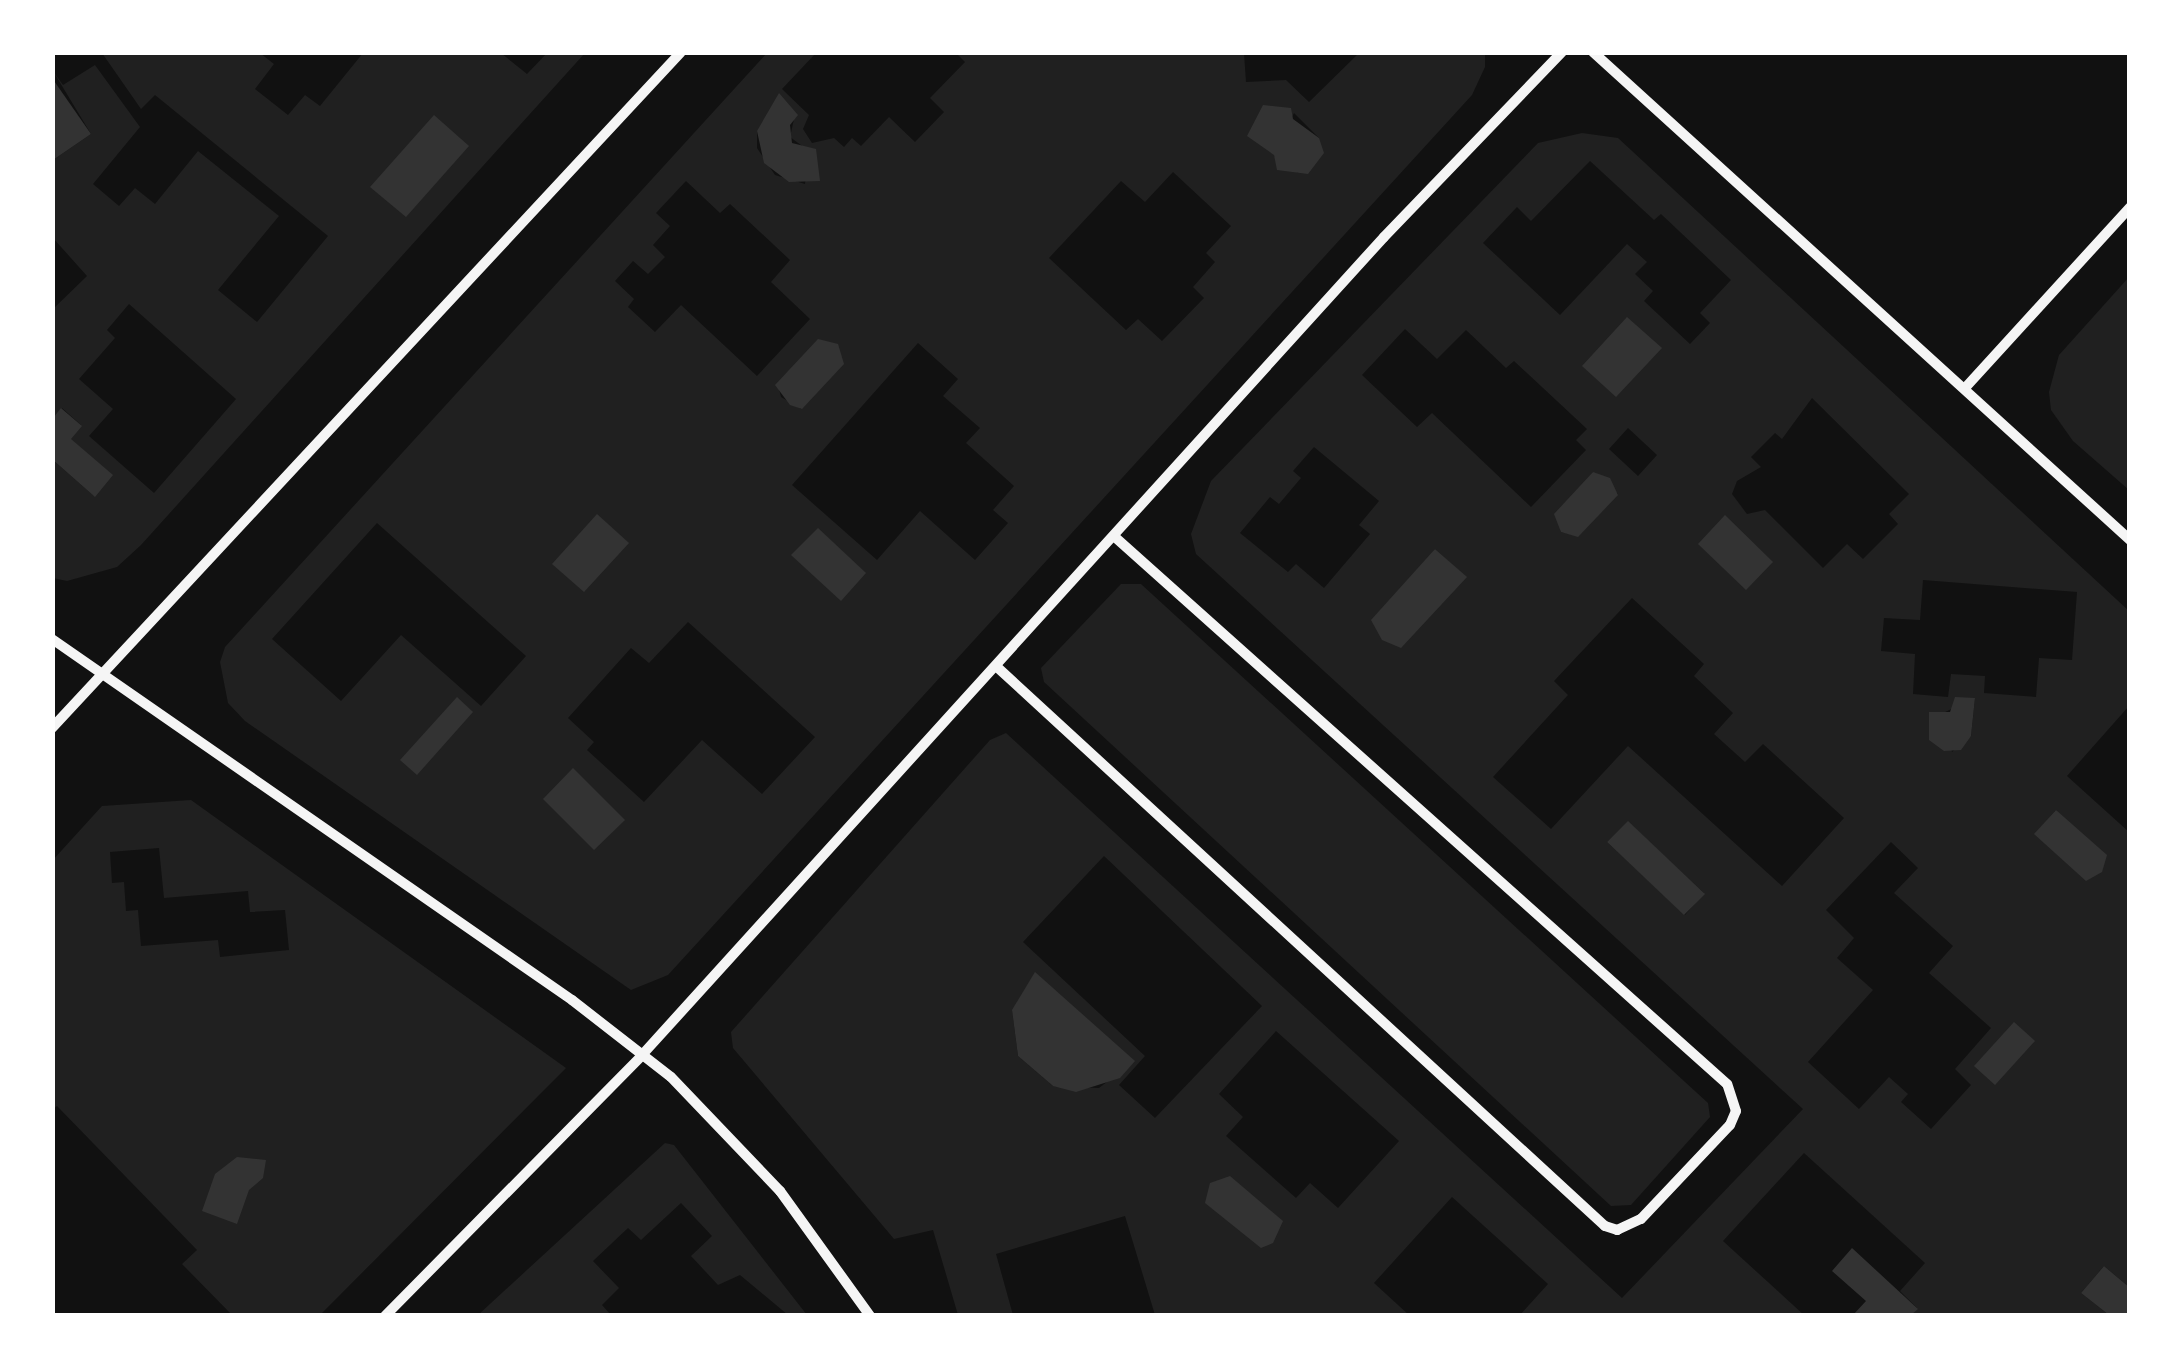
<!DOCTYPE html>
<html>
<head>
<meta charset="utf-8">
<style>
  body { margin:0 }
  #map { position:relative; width:2182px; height:1368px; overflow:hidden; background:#111; font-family:"Open Sans",sans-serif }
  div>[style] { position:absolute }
  .green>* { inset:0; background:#202020 }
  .water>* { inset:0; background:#333 }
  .minor>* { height:10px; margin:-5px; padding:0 5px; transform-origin:5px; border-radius:5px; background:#f5f5f5 }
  span { translate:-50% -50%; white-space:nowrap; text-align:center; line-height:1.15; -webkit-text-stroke:9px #fff; paint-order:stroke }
  .frame { position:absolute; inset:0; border:55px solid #fff; pointer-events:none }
</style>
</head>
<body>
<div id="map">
  <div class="green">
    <div style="clip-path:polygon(evenodd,102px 53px,260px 53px,274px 64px,255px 89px,288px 115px,305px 95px,320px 106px,363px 53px,501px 53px,527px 74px,547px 53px,585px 53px,141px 545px,117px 567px,67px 581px,53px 578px,53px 460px,94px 496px,70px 438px,81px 425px,62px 408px,53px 418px,53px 309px,87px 276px,53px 238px,53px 160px,91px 134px,53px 71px,63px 85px,95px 65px,140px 127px,93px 184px,119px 206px,135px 188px,155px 204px,198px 151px,279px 216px,218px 290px,257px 322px,328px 236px,155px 95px,141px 109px,102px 53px,129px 304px,236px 399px,154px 493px,89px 436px,113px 409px,79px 379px,115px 338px,107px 330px,129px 304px)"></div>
    <div style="clip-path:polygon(evenodd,767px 53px,816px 53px,782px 89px,809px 115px,803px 129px,812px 143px,834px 138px,844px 147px,852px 138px,861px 146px,889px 117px,915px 142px,944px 112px,930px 98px,965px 62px,956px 53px,1244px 53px,1246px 82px,1286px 80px,1309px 102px,1359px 53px,1485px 53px,1485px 67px,1472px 95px,668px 975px,631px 990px,245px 721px,228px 703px,220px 662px,225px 647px,767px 53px,1294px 113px,1319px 138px,1298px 173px,1274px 156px,1294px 113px,767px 53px,794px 119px,790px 137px,809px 151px,805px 184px,775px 175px,757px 148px,757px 131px,794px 119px,767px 53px,1173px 172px,1231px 226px,1206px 253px,1215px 262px,1193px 287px,1204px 298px,1162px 341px,1138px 319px,1126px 330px,1049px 258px,1121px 181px,1145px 202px,1173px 172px,767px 53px,686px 181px,720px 213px,730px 204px,790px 260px,771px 282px,810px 319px,757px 376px,681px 305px,655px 332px,628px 307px,634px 299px,615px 281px,633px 261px,648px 274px,665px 257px,653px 245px,670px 226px,656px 213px,686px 181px,767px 53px,918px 343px,958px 379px,943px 396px,980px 428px,966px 443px,1014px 486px,993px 510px,1008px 523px,975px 560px,920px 511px,877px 560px,792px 485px,918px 343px,767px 53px,842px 357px,801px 409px,781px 397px,779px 389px,842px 357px,767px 53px,377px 523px,526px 656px,481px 706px,401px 635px,341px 701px,272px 639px,377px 523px,767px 53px,688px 622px,815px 737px,762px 794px,702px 740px,644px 802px,587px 750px,594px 742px,568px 718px,631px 648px,649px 663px,688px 622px)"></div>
    <div style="clip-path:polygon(evenodd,1582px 133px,1618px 138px,2129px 611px,2129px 706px,2067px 776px,2129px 832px,2129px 1287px,2104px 1266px,2081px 1293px,2109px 1315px,1911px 1315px,1917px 1308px,1900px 1291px,1925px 1263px,1804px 1153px,1723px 1241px,1804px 1315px,1520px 1315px,1548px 1284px,1452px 1197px,1374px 1283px,1409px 1315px,1155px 1315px,1125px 1216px,996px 1254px,1013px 1315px,958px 1315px,933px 1230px,894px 1239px,733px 1048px,731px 1032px,990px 740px,1006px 733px,1622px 1298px,1803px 1109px,1196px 554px,1191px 534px,1211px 481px,1538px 143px,1582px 133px,1590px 161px,1654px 220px,1661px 214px,1731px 280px,1700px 313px,1710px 323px,1690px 344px,1644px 301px,1653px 291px,1635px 274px,1647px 262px,1627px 244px,1560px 315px,1483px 243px,1517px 207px,1531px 221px,1590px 161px,1582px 133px,1405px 329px,1437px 359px,1466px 330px,1506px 368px,1514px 361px,1587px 429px,1576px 440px,1586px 450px,1531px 507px,1432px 413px,1417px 427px,1362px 375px,1405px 329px,1582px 133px,1812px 398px,1909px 494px,1889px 514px,1898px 524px,1863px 559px,1847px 544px,1823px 568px,1765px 510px,1747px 514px,1732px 494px,1737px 481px,1761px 467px,1751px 457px,1775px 433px,1782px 439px,1812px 398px,1582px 133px,1628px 428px,1657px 455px,1638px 476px,1609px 449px,1628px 428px,1582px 133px,1314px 447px,1379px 501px,1359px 525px,1370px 534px,1324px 588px,1296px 564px,1288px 572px,1240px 533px,1270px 497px,1279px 504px,1301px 478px,1293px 471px,1314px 447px,1582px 133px,1593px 472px,1618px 494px,1578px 536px,1561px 532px,1559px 518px,1593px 472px,1582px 133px,1435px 549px,1466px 577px,1378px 626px,1435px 549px,1582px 133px,1923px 580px,2077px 592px,2072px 660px,2039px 658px,2036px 697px,1984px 693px,1985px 676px,1951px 674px,1948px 697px,1913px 694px,1915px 654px,1881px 651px,1884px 618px,1920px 620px,1923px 580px,1582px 133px,1632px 598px,1704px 664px,1694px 676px,1733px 713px,1714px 734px,1745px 762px,1763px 744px,1844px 818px,1782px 886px,1628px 746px,1551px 829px,1493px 777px,1568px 695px,1554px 681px,1632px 598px,1582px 133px,1975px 698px,1971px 736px,1952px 752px,1943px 713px,1975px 698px,1582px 133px,2056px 810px,2095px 874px,2035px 834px,2056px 810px,1582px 133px,1628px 822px,1704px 893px,1685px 915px,1607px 842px,1628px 822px,1582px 133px,1891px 842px,1918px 868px,1894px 893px,1953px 946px,1929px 973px,1991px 1028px,1955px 1069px,1971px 1085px,1931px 1129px,1901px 1102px,1908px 1094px,1889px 1077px,1859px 1109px,1808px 1062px,1873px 990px,1837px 958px,1854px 938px,1826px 910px,1891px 842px,1582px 133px,1104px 856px,1262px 1006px,1155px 1118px,1119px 1085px,1145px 1056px,1023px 942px,1104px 856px,1582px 133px,1012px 1010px,1134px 1061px,1099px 1088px,1053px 1086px,1018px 1056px,1012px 1010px,1582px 133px,1276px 1031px,1399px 1141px,1338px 1208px,1310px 1183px,1296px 1198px,1226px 1136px,1243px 1117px,1219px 1094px,1276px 1031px)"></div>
    <div style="clip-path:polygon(2129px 277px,2129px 490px,2073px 441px,2051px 410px,2049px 392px,2059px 355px)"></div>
    <div style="clip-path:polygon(1121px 584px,1141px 584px,1708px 1103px,1710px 1117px,1631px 1205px,1611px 1206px,1044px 682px,1041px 668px)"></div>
    <div style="clip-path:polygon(evenodd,191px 800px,566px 1068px,320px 1315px,232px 1315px,182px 1264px,197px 1250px,57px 1106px,53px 1109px,52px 861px,102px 806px,191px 800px,159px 848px,164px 898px,248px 891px,250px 912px,285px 910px,289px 950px,220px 957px,218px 940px,141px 946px,138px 910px,126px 911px,124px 882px,112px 883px,110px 852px,159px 848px)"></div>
    <div style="clip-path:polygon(665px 1143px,674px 1145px,807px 1315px,788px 1315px,740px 1275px,718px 1285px,691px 1256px,712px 1236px,681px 1203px,641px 1240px,628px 1228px,593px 1261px,619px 1288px,602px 1305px,611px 1315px,478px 1315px)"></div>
  </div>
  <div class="water">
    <div style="clip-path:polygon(52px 78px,91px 134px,53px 160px,52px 160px)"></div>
    <div style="clip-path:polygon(779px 93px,798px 115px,790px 125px,792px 143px,816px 149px,820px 181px,789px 182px,764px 163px,757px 131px)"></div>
    <div style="clip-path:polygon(1263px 105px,1291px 108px,1293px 119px,1319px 138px,1324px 153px,1308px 174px,1277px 170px,1274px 155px,1247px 136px)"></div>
    <div style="clip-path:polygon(434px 115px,469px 146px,406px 217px,370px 187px)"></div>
    <div style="clip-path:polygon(1627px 317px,1662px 348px,1616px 397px,1582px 366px)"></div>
    <div style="clip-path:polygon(818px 339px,838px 344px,844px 364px,802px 409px,790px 405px,775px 385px)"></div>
    <div style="clip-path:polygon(61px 408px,82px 426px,71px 439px,113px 475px,95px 497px,53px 460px,53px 418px)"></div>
    <div style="clip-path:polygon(1593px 472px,1610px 478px,1618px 495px,1578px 537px,1561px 532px,1554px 514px)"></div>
    <div style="clip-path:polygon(597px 514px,629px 543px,584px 592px,552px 564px)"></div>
    <div style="clip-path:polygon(1725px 515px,1773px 562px,1746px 590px,1698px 544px)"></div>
    <div style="clip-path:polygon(818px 528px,866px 573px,841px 601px,791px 555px)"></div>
    <div style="clip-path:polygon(1435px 549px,1467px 577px,1401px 648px,1382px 640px,1371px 620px)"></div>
    <div style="clip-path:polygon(457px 697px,473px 712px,417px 775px,400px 760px)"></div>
    <div style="clip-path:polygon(1955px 697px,1975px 698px,1971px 736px,1961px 750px,1944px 751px,1929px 740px,1929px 712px,1950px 712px)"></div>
    <div style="clip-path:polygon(573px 768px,625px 820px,594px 850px,543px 799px)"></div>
    <div style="clip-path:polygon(2056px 810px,2107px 855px,2102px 872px,2086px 881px,2034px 834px)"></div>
    <div style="clip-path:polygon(1628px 821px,1705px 894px,1684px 915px,1607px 842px)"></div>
    <div style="clip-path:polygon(1035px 972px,1135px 1061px,1120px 1078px,1076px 1092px,1053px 1086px,1018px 1056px,1012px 1010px)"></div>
    <div style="clip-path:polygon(2014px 1022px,2035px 1041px,1995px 1085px,1974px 1066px)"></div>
    <div style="clip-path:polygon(237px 1157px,266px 1160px,263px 1178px,249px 1190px,237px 1224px,202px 1211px,215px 1174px)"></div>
    <div style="clip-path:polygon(1230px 1176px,1283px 1221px,1273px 1243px,1261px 1248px,1205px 1203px,1210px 1183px)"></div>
    <div style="clip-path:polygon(1852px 1248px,1918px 1309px,1911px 1315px,1853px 1315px,1866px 1301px,1832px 1271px)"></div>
    <div style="clip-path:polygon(2104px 1266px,2129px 1287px,2129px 1315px,2109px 1315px,2081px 1293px)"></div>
  </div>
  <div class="minor">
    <div style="left:1593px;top:52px;width:726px;rotate:42.26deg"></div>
    <div style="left:1965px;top:388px;width:245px;rotate:-47.6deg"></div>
    <div style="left:52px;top:639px;width:633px;rotate:34.77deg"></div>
    <div style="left:572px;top:1000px;width:125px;rotate:37.9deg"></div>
    <div style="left:671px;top:1077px;width:158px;rotate:46.3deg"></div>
    <div style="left:780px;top:1191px;width:154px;rotate:54.2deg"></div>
    <div style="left:997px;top:667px;width:826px;rotate:42.6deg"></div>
    <div style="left:1605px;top:1226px;width:13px;rotate:18deg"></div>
    <div style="left:1617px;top:1230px;width:26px;rotate:-25deg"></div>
    <div style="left:1641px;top:1219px;width:129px;rotate:-46.6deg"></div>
    <div style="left:1730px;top:1125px;width:15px;rotate:-67deg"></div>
    <div style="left:1736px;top:1111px;width:28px;rotate:-108deg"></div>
    <div style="left:1727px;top:1084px;width:819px;rotate:-138.22deg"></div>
    <div style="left:52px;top:728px;width:923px;rotate:-47.06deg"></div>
    <div style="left:385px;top:1316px;width:366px;rotate:-45.4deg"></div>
    <div style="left:642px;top:1055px;width:1104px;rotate:-47.79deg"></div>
    <div style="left:1384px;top:237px;width:257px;rotate:-46.1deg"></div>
  </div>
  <div class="frame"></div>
</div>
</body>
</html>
